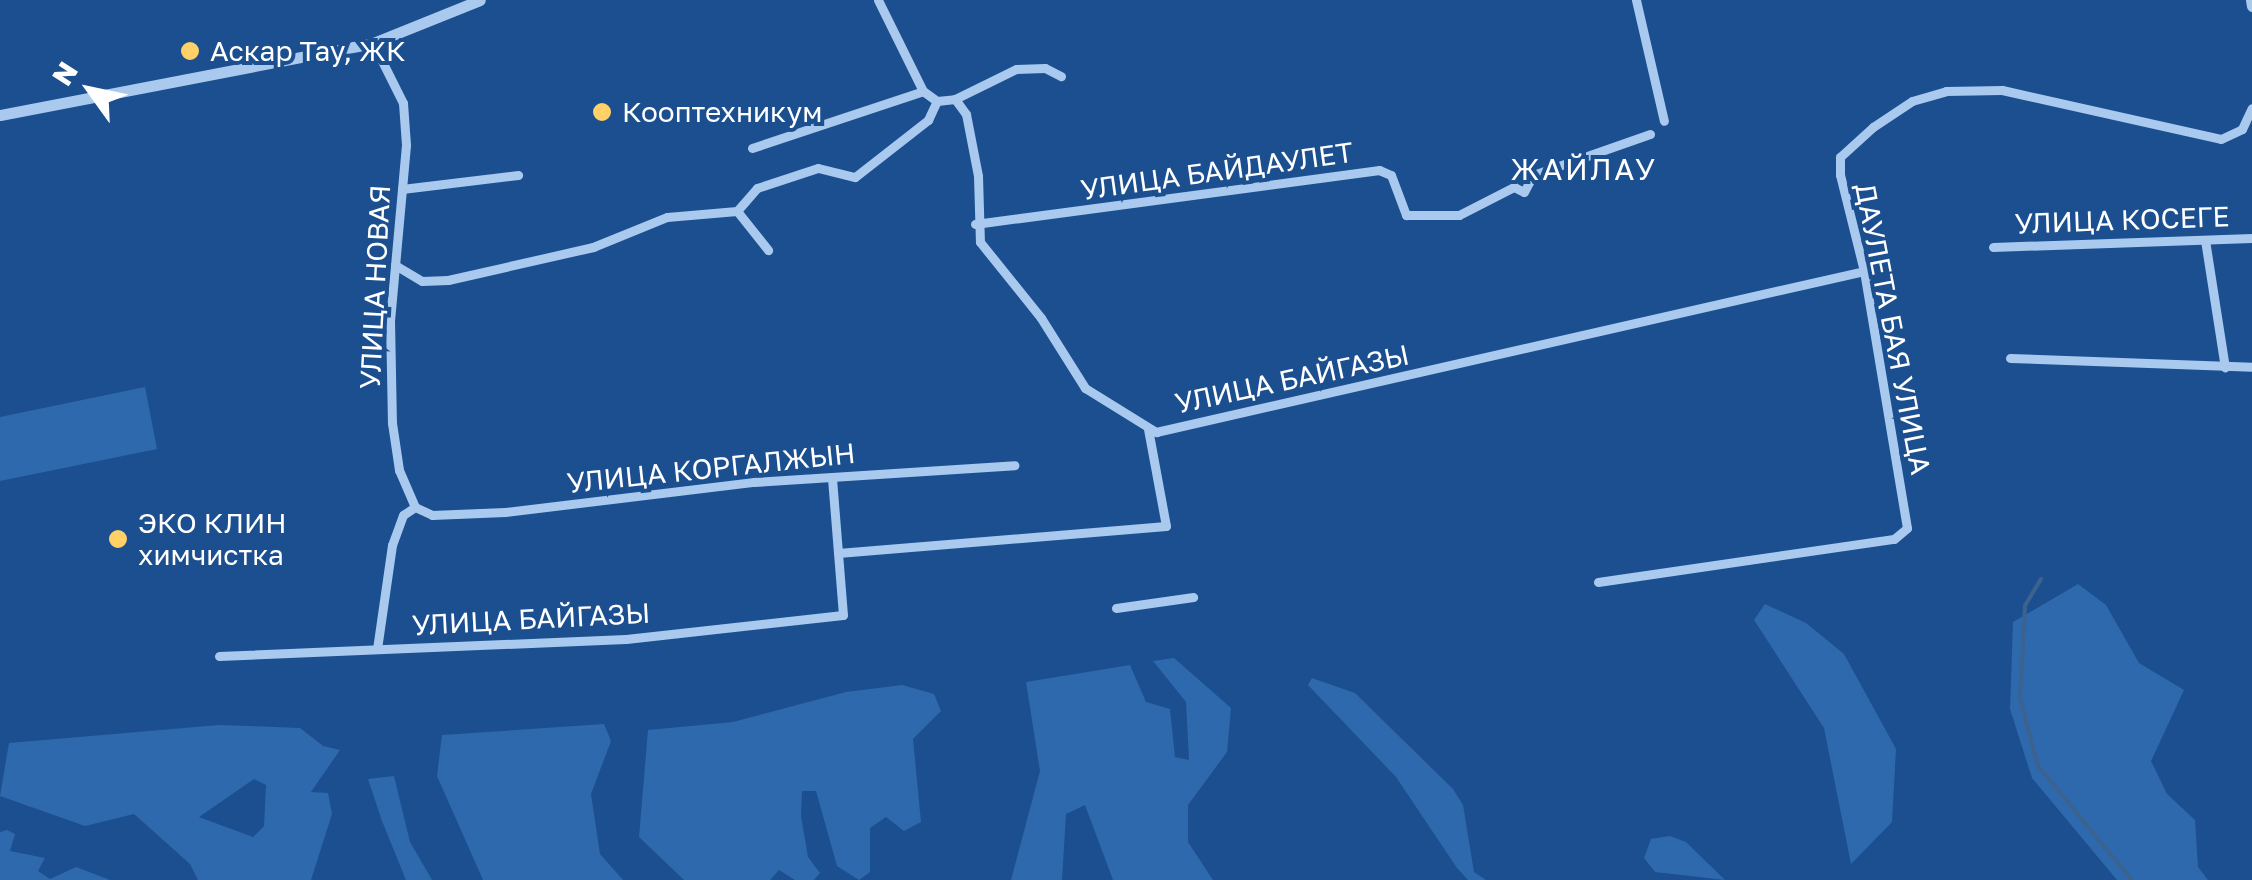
<!DOCTYPE html>
<html>
<head>
<meta charset="utf-8">
<style>
  body { margin:0 }
  #map { position:relative; width:2252px; height:880px; overflow:hidden; background:#1b4f8f; font-family:"Golos Text",sans-serif }
  div>[style] { position:absolute }
  .green>* { inset:0; background:#2e69ad }
  .stream>* { height:4px; margin:-2px; padding:0 2px; transform-origin:2px; border-radius:2px; background:#3c6290 }
  .minor>* { height:9px; margin:-4.5px; padding:0 4.5px; transform-origin:4.5px; border-radius:4.5px; background:#a9c9ee }
  .tertiary>* { height:11px; margin:-5.5px; padding:0 5.5px; transform-origin:5.5px; border-radius:5.5px; background:#a9c9ee }
  .dots>* { width:28px; height:28px; translate:-50% -50%; box-sizing:border-box; border:5px solid #1b4f8f; border-radius:50% }
  span { translate:-50% -50%; white-space:nowrap; text-align:center; line-height:1.15; -webkit-text-stroke:8px #1b4f8f; paint-order:stroke }
  .poi-label { font-size:28px; color:#fff }
  .left { translate:0 -50%; text-align:left }
  .street-label { font-size:28px; color:#fff }
  .neighbourhood-label { font-size:30px; color:#fff; letter-spacing:2.5px }
  .north { position:absolute; left:40px; top:40px; width:100px; height:100px; -webkit-text-stroke:8px #1b4f8f; paint-order:stroke; rotate:303deg; font-size:28px; font-weight:700; line-height:40px; text-align:center; color:#fff }
  .north::after { content:''; display:block; margin:auto; width:35px; height:45px; background:#fff; clip-path:polygon(50% 0,100% 100%,50% 72%,0 100%) }
</style>
</head>
<body>
<div id="map">
  <div class="green">
    <div style="clip-path:polygon(145px 387px,157px 449px,0 481px,0 417px)"></div>
    <div style="clip-path:polygon(2078px 584px,2106px 605px,2139px 663px,2184px 690px,2151px 761px,2167px 794px,2195px 820px,2198px 867px,2208px 880px,2117px 880px,2032px 778px,2010px 709px,2013px 622px)"></div>
    <div style="clip-path:polygon(1765px 604px,1806px 623px,1844px 654px,1896px 749px,1892px 822px,1851px 864px,1824px 728px,1754px 620px)"></div>
    <div style="clip-path:polygon(1174px 658px,1231px 708px,1227px 752px,1188px 805px,1188px 842px,1213px 880px,1113px 880px,1085px 805px,1066px 814px,1062px 880px,1011px 880px,1040px 771px,1026px 682px,1130px 665px,1146px 702px,1170px 709px,1175px 757px,1189px 760px,1186px 702px,1153px 661px)"></div>
    <div style="clip-path:polygon(1312px 678px,1355px 693px,1453px 789px,1463px 805px,1474px 872px,1486px 880px,1468px 880px,1457px 868px,1396px 777px,1308px 685px)"></div>
    <div style="clip-path:polygon(902px 685px,934px 694px,941px 711px,913px 739px,921px 822px,904px 831px,886px 817px,870px 828px,870px 872px,859px 880px,837px 866px,816px 791px,802px 791px,801px 816px,808px 857px,820px 873px,814px 880px,795px 880px,779px 870px,770px 880px,684px 880px,639px 837px,648px 730px,733px 722px,846px 692px)"></div>
    <div style="clip-path:polygon(604px 724px,611px 741px,591px 794px,600px 854px,623px 880px,483px 880px,437px 776px,442px 735px)"></div>
    <div style="clip-path:polygon(evenodd,219px 725px,300px 728px,323px 746px,340px 750px,311px 792px,328px 793px,332px 814px,311px 880px,198px 880px,190px 864px,134px 814px,85px 826px,0 796px,9px 743px,219px 725px,254px 779px,266px 785px,264px 826px,253px 837px,199px 817px,254px 779px)"></div>
    <div style="clip-path:polygon(394px 776px,410px 842px,432px 880px,406px 880px,382px 821px,368px 779px)"></div>
    <div style="clip-path:polygon(7px 830px,15px 834px,10px 851px,45px 858px,38px 871px,50px 879px,76px 867px,110px 880px,0 880px,0 832px)"></div>
    <div style="clip-path:polygon(1670px 836px,1686px 842px,1725px 880px,1655px 872px,1644px 858px,1651px 839px)"></div>
  </div>
  <div class="stream">
    <div style="left:2041px;top:579px;width:31px;rotate:121deg"></div>
    <div style="left:2025px;top:606px;width:92px;rotate:93.1deg"></div>
    <div style="left:2020px;top:698px;width:70px;rotate:75.2deg"></div>
    <div style="left:2038px;top:766px;width:148px;rotate:50.5deg"></div>
  </div>
  <div class="minor">
    <div style="left:878px;top:0;width:102px;rotate:63.7deg"></div>
    <div style="left:923px;top:91px;width:17px;rotate:36deg"></div>
    <div style="left:937px;top:101px;width:18px;rotate:-6deg"></div>
    <div style="left:955px;top:99px;width:19px;rotate:54deg"></div>
    <div style="left:966px;top:114px;width:63px;rotate:79deg"></div>
    <div style="left:978px;top:176px;width:66px;rotate:88.3deg"></div>
    <div style="left:980px;top:242px;width:97px;rotate:51.2deg"></div>
    <div style="left:1041px;top:318px;width:83px;rotate:57.8deg"></div>
    <div style="left:1085px;top:388px;width:84px;rotate:31.8deg"></div>
    <div style="left:1156px;top:432px;width:726px;rotate:-12.81deg"></div>
    <div style="left:1636px;top:0;width:124px;rotate:77deg"></div>
    <div style="left:373px;top:43px;width:67px;rotate:63.4deg"></div>
    <div style="left:403px;top:103px;width:42px;rotate:85.9deg"></div>
    <div style="left:406px;top:145px;width:176px;rotate:95.2deg"></div>
    <div style="left:390px;top:320px;width:103px;rotate:88.9deg"></div>
    <div style="left:392px;top:423px;width:48px;rotate:81.5deg"></div>
    <div style="left:399px;top:470px;width:40px;rotate:66.6deg"></div>
    <div style="left:415px;top:507px;width:14px;rotate:146deg"></div>
    <div style="left:403px;top:515px;width:32px;rotate:110deg"></div>
    <div style="left:392px;top:545px;width:105px;rotate:98.2deg"></div>
    <div style="left:955px;top:99px;width:68px;rotate:-26.2deg"></div>
    <div style="left:1016px;top:69px;width:29px;rotate:-2deg"></div>
    <div style="left:1045px;top:68px;width:18px;rotate:27deg"></div>
    <div style="left:752px;top:148px;width:180px;rotate:-18.4deg"></div>
    <div style="left:402px;top:189px;width:117px;rotate:-6.9deg"></div>
    <div style="left:737px;top:211px;width:30px;rotate:-49deg"></div>
    <div style="left:757px;top:188px;width:64px;rotate:-18.2deg"></div>
    <div style="left:818px;top:168px;width:38px;rotate:14deg"></div>
    <div style="left:855px;top:177px;width:93px;rotate:-38deg"></div>
    <div style="left:928px;top:120px;width:21px;rotate:-65deg"></div>
    <div style="left:975px;top:224px;width:408px;rotate:-7.6deg"></div>
    <div style="left:1379px;top:170px;width:13px;rotate:23deg"></div>
    <div style="left:1391px;top:175px;width:43px;rotate:69.4deg"></div>
    <div style="left:1406px;top:215px;width:53px"></div>
    <div style="left:1459px;top:215px;width:62px;rotate:-27deg"></div>
    <div style="left:1514px;top:187px;width:11px;rotate:27deg"></div>
    <div style="left:1524px;top:192px;width:19px;rotate:-62deg"></div>
    <div style="left:1533px;top:175px;width:124px;rotate:-19.3deg"></div>
    <div style="left:2205px;top:240px;width:129px;rotate:81.1deg"></div>
    <div style="left:1993px;top:247px;width:259px;rotate:-2deg"></div>
    <div style="left:395px;top:265px;width:31px;rotate:31deg"></div>
    <div style="left:422px;top:281px;width:26px;rotate:-2deg"></div>
    <div style="left:448px;top:280px;width:149px;rotate:-12.8deg"></div>
    <div style="left:593px;top:247px;width:80px;rotate:-22.1deg"></div>
    <div style="left:667px;top:217px;width:70px;rotate:-4.9deg"></div>
    <div style="left:737px;top:211px;width:50px;rotate:51.5deg"></div>
    <div style="left:2010px;top:358px;width:242px;rotate:2.1deg"></div>
    <div style="left:415px;top:507px;width:19px;rotate:25deg"></div>
    <div style="left:432px;top:515px;width:73px;rotate:-2.4deg"></div>
    <div style="left:505px;top:512px;width:251px;rotate:-6.9deg"></div>
    <div style="left:754px;top:482px;width:261px;rotate:-3.7deg"></div>
    <div style="left:838px;top:553px;width:329px;rotate:-4.7deg"></div>
    <div style="left:1166px;top:526px;width:99px;rotate:-100.5deg"></div>
    <div style="left:1598px;top:582px;width:299px;rotate:-8.3deg"></div>
    <div style="left:1894px;top:539px;width:17px;rotate:-40deg"></div>
    <div style="left:1907px;top:528px;width:261px;rotate:-99.5deg"></div>
    <div style="left:1864px;top:271px;width:99px;rotate:-104deg"></div>
    <div style="left:1840px;top:175px;width:18px;rotate:-90deg"></div>
    <div style="left:1840px;top:157px;width:45px;rotate:-42.3deg"></div>
    <div style="left:1873px;top:127px;width:47px;rotate:-33.7deg"></div>
    <div style="left:1912px;top:101px;width:35px;rotate:-16deg"></div>
    <div style="left:1946px;top:91px;width:56px;rotate:-1deg"></div>
    <div style="left:2002px;top:90px;width:224px;rotate:12.6deg"></div>
    <div style="left:2221px;top:139px;width:23px;rotate:-25deg"></div>
    <div style="left:2242px;top:129px;width:23px;rotate:-65deg"></div>
    <div style="left:1116px;top:608px;width:78px;rotate:-8.1deg"></div>
    <div style="left:219px;top:656px;width:407px;rotate:-2.4deg"></div>
    <div style="left:626px;top:639px;width:218px;rotate:-6.3deg"></div>
    <div style="left:843px;top:615px;width:138px;rotate:-94.6deg"></div>
  </div>
  <div class="tertiary">
    <div style="left:2251px;top:0;width:6px;rotate:81deg"></div>
    <div style="left:0;top:115px;width:380px;rotate:-10.9deg"></div>
    <div style="left:373px;top:43px;width:115px;rotate:-21.9deg"></div>
  </div>
  <div class="dots">
    <div style="left:190px;top:51px;background:#ffd166"></div>
    <div style="left:602px;top:112px;background:#ffd166"></div>
    <div style="left:118px;top:539px;background:#ffd166"></div>
  </div>
  <div class="poi-label">
    <span class="left" style="left:210px;top:51px">Аскар Тау, ЖК</span>
    <span class="left" style="left:622px;top:112px">Кооптехникум</span>
    <span class="left" style="left:138px;top:539px">ЭКО КЛИН<br>химчистка</span>
  </div>
  <div class="street-label">
    <span style="left:1217px;top:171px;rotate:-8deg">УЛИЦА БАЙДАУЛЕТ</span>
    <span style="left:2122px;top:220px;rotate:-2deg">УЛИЦА КОСЕГЕ</span>
    <span style="left:375px;top:287px;rotate:-87deg">УЛИЦА НОВАЯ</span>
    <span style="left:1893px;top:329px;rotate:79deg">ДАУЛЕТА БАЯ УЛИЦА</span>
    <span style="left:1292px;top:379px;rotate:-12deg">УЛИЦА БАЙГАЗЫ</span>
    <span style="left:711px;top:468px;rotate:-6deg">УЛИЦА КОРГАЛЖЫН</span>
    <span style="left:531px;top:619px;rotate:-3deg">УЛИЦА БАЙГАЗЫ</span>
  </div>
  <div class="neighbourhood-label">
    <span style="left:1584px;top:169px">ЖАЙЛАУ</span>
  </div>
  <div class="north">N</div>
</div>
</body>
</html>
